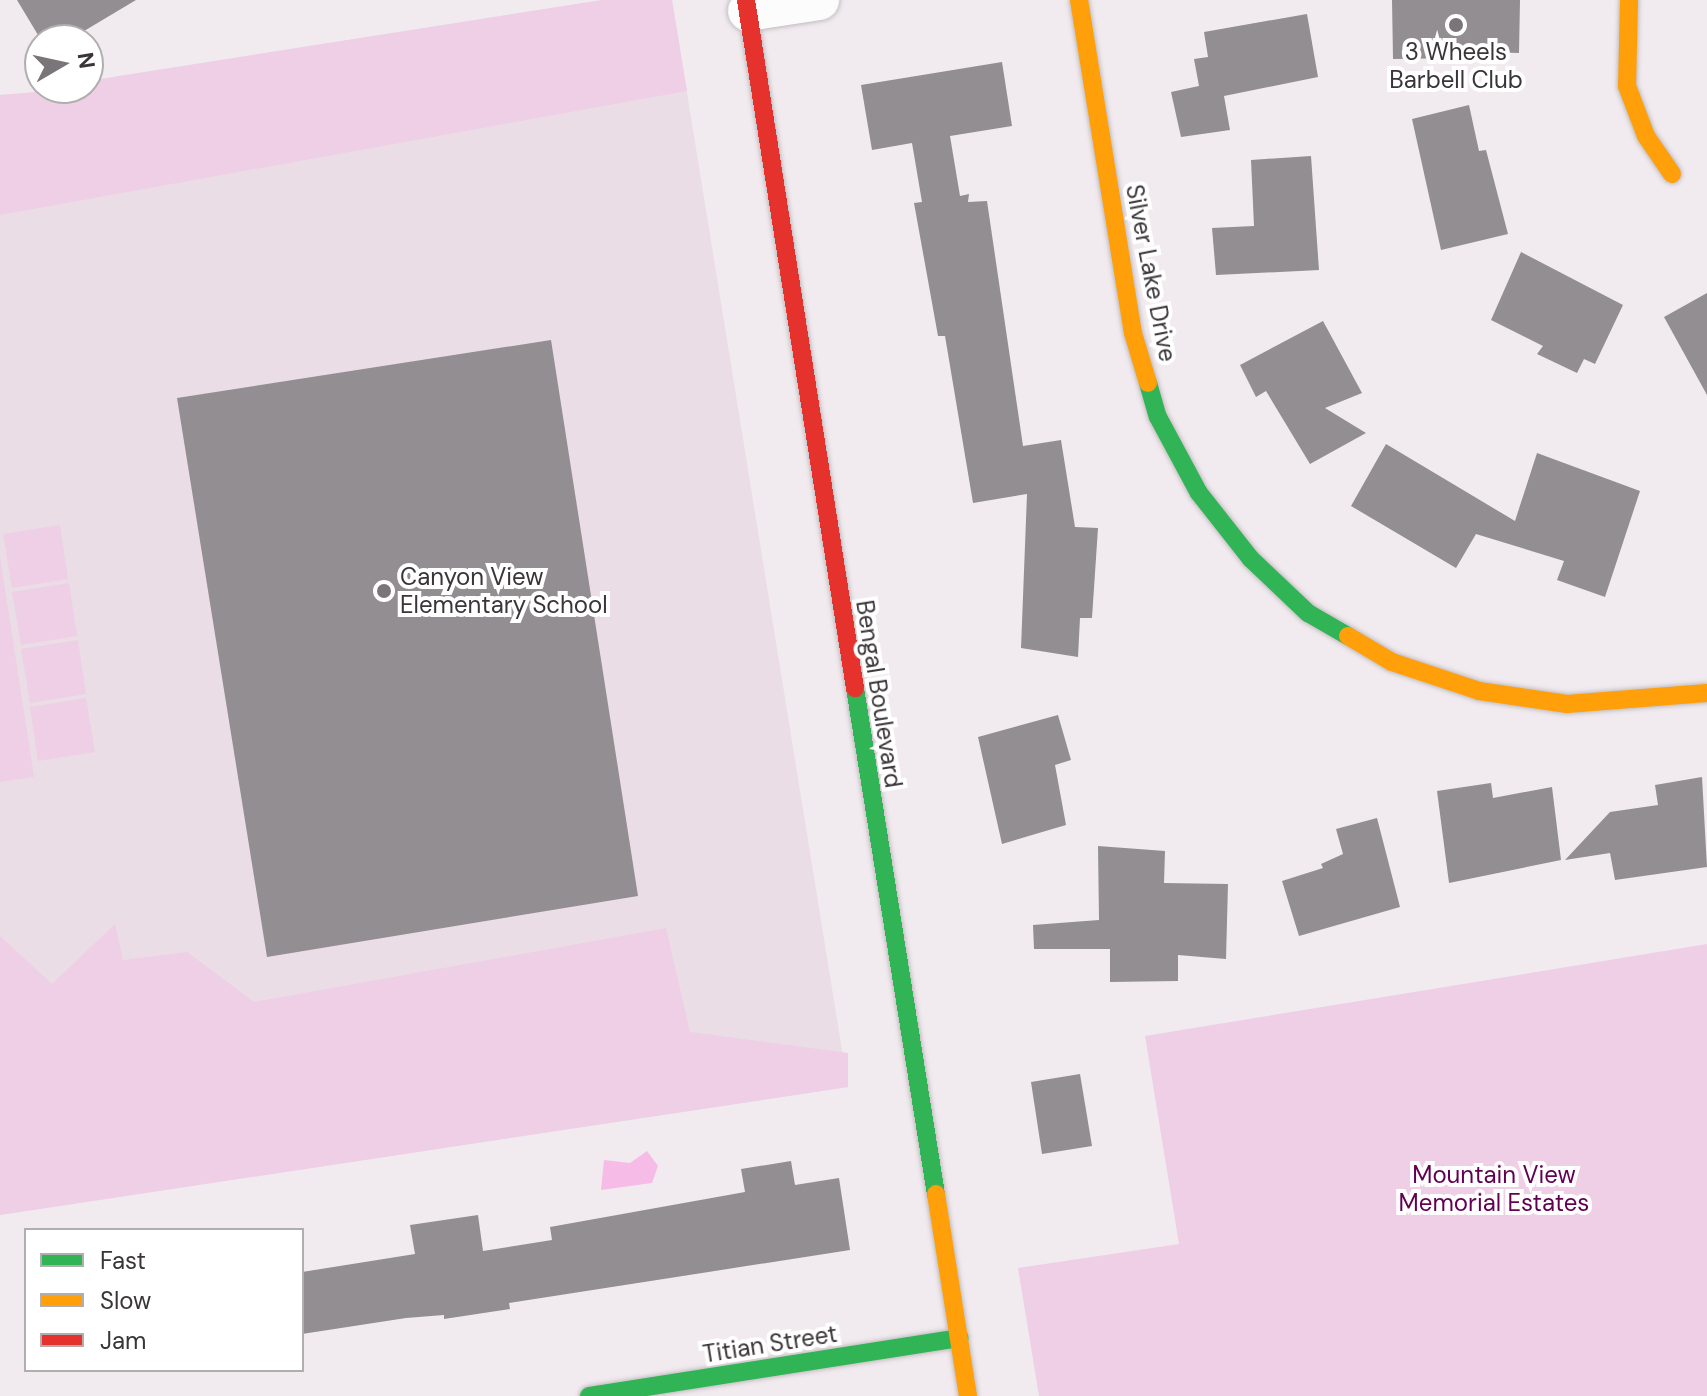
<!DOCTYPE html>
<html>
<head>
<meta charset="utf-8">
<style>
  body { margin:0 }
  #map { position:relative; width:1707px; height:1396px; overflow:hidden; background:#f1ebef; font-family:"DM Sans",sans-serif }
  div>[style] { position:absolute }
  .built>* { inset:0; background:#ebdde6 }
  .green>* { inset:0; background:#eecfe5 }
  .water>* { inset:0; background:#f6bbe6 }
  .building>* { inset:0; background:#928e91 }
  .roads { filter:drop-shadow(0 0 2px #c2bdc0) drop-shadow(0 0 2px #c2bdc0) }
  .street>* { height:40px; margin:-20px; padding:0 20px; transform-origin:20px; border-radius:20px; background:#fdfcfd }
  .fast>* { height:18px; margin:-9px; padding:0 9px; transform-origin:9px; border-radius:9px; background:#30b455 }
  .slow>* { height:18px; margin:-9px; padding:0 9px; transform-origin:9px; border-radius:9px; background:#ff9f0a }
  .jam>* { height:18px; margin:-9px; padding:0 9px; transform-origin:9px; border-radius:9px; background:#e5322d }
  .dots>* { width:22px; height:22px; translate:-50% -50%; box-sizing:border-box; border:4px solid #fff; border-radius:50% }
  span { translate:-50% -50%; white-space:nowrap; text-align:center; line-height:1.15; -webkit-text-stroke:8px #fff; paint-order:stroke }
  .poi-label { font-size:24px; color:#393538 }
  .left { translate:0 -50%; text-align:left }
  .street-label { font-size:24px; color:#393538 }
  .park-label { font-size:24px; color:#620052 }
  .legend { position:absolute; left:24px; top:1228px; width:280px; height:144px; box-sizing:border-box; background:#fff; border:2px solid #b0aeaf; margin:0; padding:10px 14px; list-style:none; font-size:24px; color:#393538 }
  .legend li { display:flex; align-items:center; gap:16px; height:40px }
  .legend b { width:40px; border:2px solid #b0aeaf }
  .north { position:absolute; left:24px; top:24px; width:80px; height:80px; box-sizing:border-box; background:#fff; border:2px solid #b0aeaf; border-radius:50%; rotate:81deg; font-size:22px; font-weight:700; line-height:32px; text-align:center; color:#393538 }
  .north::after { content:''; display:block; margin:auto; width:28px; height:36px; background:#797578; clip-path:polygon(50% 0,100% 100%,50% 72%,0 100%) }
</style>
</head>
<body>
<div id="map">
  <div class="built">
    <div style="clip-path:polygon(602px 0,672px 0,848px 1087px,0 1215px,0 95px,88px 88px,88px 81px)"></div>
  </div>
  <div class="green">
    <div style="clip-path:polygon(602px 0,672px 0,687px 91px,0 215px,0 95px,88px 88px,88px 81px)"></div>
    <div style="clip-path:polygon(60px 525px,68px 579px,12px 588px,3px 534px)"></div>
    <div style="clip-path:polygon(0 557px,34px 777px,0 782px)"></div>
    <div style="clip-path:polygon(69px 583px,77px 636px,21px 645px,12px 592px)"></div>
    <div style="clip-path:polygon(78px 640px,86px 694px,30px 703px,21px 649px)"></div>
    <div style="clip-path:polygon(86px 698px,95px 752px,38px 761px,30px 707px)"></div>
    <div style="clip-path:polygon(115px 924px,123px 960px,187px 952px,254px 1002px,666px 928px,690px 1032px,848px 1053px,848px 1087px,0 1215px,0 936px,52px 984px)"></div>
    <div style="clip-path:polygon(1707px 944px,1707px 1396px,1039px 1396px,1018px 1268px,1179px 1244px,1145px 1036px)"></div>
  </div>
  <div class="water">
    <div style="clip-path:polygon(647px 1151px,658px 1166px,652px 1183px,601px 1190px,604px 1160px,630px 1163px)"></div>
  </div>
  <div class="building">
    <div style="clip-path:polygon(17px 0,136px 0,69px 40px,41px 40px)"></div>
    <div style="clip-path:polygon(1392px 0,1520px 0,1519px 53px,1459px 51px,1460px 58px,1393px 59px)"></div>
    <div style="clip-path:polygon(1307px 14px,1318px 77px,1224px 96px,1230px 130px,1181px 137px,1171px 92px,1199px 86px,1194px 59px,1208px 57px,1204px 32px)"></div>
    <div style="clip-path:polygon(1002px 62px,1012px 126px,950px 136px,960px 196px,969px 194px,968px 202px,987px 201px,1023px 446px,1061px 440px,1075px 527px,1098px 528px,1092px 618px,1080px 618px,1078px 657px,1021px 648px,1027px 494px,973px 503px,945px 336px,938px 336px,914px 203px,922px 202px,912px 143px,872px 150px,861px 85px)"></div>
    <div style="clip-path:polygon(1469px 105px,1479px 151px,1486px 150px,1508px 234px,1441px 250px,1412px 119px)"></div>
    <div style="clip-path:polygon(1311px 156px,1319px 270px,1216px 275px,1212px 228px,1254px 226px,1251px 160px)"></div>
    <div style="clip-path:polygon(1521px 252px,1623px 305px,1595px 364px,1584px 359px,1577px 373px,1537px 354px,1543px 346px,1491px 320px)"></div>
    <div style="clip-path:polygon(1707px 293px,1707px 395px,1664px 317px)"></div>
    <div style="clip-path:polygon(1323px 321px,1362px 393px,1325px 408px,1366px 433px,1310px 464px,1266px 391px,1256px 397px,1240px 365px)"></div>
    <div style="clip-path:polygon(551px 340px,638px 896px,267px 957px,177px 398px)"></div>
    <div style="clip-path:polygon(1386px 444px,1515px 521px,1537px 453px,1640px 491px,1605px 597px,1557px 580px,1564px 561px,1476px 534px,1456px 568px,1351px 506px)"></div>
    <div style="clip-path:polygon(1058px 715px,1071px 760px,1055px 765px,1066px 825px,1002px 844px,978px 737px)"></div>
    <div style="clip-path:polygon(1702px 777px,1707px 867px,1615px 880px,1610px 853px,1565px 860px,1610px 812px,1658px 805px,1655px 785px)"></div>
    <div style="clip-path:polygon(1491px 783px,1493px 798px,1552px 787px,1561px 860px,1449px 883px,1437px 791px)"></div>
    <div style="clip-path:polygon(1377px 818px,1400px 907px,1299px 936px,1282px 881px,1323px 868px,1321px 864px,1343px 854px,1336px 829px)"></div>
    <div style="clip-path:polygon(1098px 846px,1165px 851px,1164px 883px,1228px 884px,1226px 959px,1178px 955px,1178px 981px,1110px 982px,1110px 949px,1034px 949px,1033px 925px,1099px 920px)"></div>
    <div style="clip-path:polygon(1080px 1074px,1092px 1146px,1042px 1154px,1031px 1082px)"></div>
    <div style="clip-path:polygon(791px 1161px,795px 1185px,839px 1178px,850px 1250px,509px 1303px,510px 1309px,444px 1319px,444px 1315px,406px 1318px,302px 1334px,302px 1272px,415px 1254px,410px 1225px,478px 1215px,483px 1251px,552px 1240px,550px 1227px,745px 1192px,741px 1169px)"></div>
  </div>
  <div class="roads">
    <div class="street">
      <div style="left:748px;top:11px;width:72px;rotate:-8.8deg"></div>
    </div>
    <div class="fast">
      <div style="left:1148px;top:383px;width:35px;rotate:74deg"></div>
      <div style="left:1158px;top:417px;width:86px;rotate:61.7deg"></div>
      <div style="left:1199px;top:493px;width:84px;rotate:51.8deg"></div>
      <div style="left:1251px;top:559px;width:79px;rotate:43.5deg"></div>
      <div style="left:1308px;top:613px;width:46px;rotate:29.9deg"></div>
      <div style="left:855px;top:688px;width:512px;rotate:80.91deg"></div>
      <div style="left:589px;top:1396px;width:375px;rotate:-8.9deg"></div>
    </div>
    <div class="slow">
      <div style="left:1079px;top:0;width:337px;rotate:80.8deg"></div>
      <div style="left:1133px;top:333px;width:52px;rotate:73.3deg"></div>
      <div style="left:1629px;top:0;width:86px;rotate:91.3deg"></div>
      <div style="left:1627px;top:86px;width:53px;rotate:69.2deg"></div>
      <div style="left:1646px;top:136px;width:46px;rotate:55.6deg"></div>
      <div style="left:1348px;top:636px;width:51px;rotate:30.6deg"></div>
      <div style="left:1392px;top:662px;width:92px;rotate:18.4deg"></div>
      <div style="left:1479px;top:691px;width:89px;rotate:8.4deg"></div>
      <div style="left:1567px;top:704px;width:140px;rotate:-4.5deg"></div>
      <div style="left:936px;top:1194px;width:205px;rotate:81deg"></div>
    </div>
    <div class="jam">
      <div style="left:746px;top:0;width:697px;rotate:81deg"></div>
    </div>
  </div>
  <div class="dots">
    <div style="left:1456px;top:25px;background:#797578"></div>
    <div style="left:384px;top:591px;background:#797578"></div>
  </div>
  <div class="poi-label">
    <span style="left:1456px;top:66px">3 Wheels<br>Barbell Club</span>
    <span class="left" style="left:400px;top:591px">Canyon View<br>Elementary School</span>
  </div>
  <div class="street-label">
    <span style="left:1151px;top:273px;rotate:79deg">Silver Lake Drive</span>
    <span style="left:879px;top:694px;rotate:81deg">Bengal Boulevard</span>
    <span style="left:770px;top:1344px;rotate:-9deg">Titian Street</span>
  </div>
  <div class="park-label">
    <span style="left:1494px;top:1189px">Mountain View<br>Memorial Estates</span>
  </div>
  <ul class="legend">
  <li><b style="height:10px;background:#30b455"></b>Fast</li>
  <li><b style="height:10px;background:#ff9f0a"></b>Slow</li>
  <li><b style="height:10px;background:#e5322d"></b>Jam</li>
  </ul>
  <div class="north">N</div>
</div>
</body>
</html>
